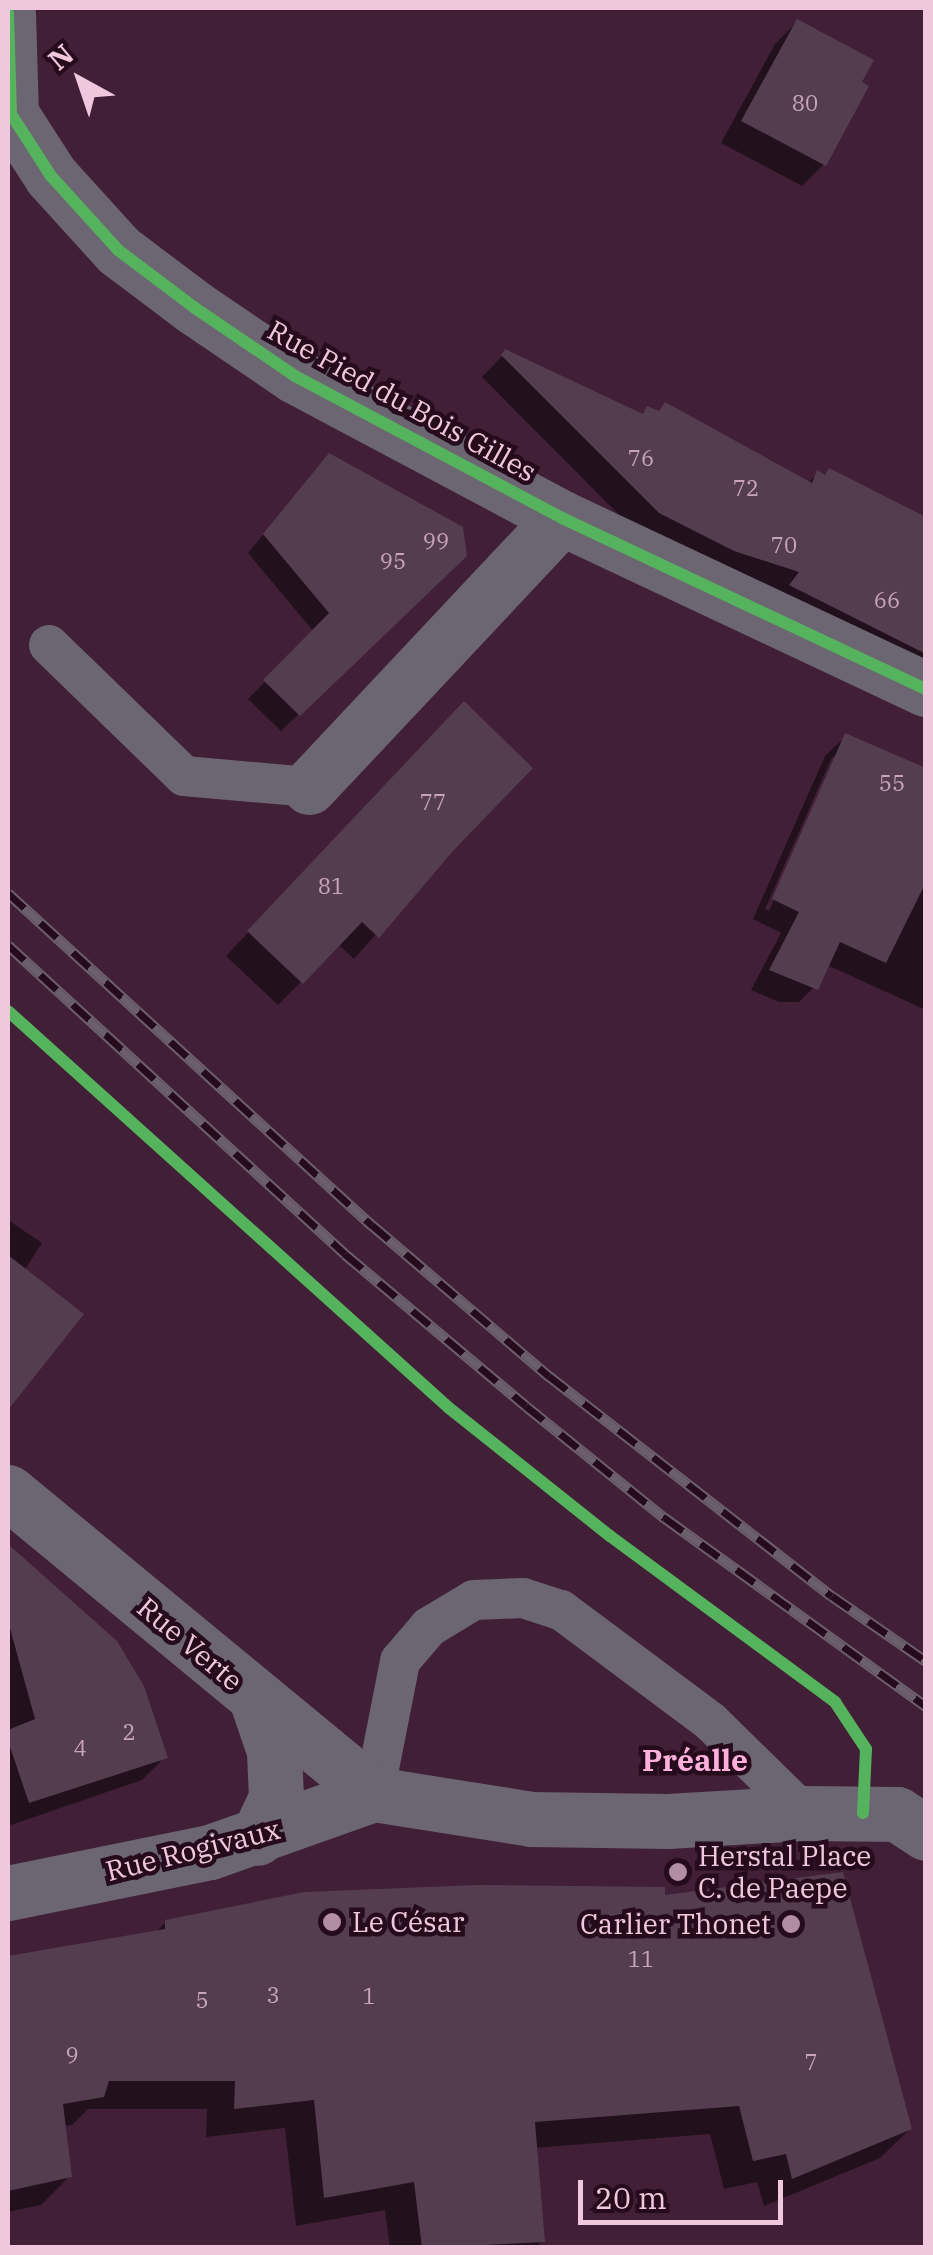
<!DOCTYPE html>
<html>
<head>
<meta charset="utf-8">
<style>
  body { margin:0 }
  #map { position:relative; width:933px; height:2255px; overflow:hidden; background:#411f36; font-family:"IBM Plex Serif",serif }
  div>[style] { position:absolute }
  .shadow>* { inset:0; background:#0007 }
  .building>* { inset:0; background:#553d50 }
  .service>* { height:40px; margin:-20px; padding:0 20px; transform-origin:20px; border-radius:20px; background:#6b6672 }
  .minor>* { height:55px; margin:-27.5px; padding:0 27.5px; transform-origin:27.5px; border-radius:27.5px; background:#6b6672 }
  .tertiary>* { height:55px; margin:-27.5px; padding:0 27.5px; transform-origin:27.5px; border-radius:27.5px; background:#6b6672 }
  .rail>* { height:11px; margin-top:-5.5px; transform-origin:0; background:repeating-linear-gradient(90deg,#260b1c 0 22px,#6c5f6c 0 44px); box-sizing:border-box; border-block:2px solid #6c5f6c }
  .cycleway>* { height:12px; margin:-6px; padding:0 6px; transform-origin:6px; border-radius:6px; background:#56b35d }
  .dots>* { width:28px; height:28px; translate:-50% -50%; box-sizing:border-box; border:5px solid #260b1c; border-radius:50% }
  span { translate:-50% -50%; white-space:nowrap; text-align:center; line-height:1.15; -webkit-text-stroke:9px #260b1c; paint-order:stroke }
  .number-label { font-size:22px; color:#c9a5ba }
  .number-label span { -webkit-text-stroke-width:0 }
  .street-label { font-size:28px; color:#f0c8de }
  .poi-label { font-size:28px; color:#f0c8de }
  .left { translate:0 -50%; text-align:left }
  .right { translate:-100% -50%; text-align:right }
  .neighbourhood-label { font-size:30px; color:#feb0dc; font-weight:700 }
  .frame { position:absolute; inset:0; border:10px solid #f0c8de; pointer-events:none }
  .north { position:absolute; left:30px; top:30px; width:100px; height:100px; -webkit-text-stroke:8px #260b1c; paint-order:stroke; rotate:320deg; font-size:28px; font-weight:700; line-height:40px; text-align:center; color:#f0c8de }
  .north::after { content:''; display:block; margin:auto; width:35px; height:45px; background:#f0c8de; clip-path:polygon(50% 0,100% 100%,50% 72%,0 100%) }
  .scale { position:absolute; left:578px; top:2180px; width:205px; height:45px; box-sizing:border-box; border:5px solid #f0c8de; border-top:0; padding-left:12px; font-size:30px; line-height:35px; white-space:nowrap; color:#f0c8de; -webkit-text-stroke:8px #260b1c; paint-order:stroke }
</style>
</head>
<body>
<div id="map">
  <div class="shadow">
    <div style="clip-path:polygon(797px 22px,824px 164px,802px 186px,721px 143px,775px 44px)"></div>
    <div style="clip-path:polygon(506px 352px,641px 416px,648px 409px,808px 483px,818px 473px,823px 477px,829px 471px,926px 520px,926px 684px,638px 534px,482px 377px)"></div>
    <div style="clip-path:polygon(329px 456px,446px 573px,281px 731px,248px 699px,314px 632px,248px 553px)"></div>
    <div style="clip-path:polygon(441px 727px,451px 849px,354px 959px,338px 944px,278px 1005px,226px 956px)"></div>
    <div style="clip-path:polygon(evenodd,846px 736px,926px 772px,926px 1010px,827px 965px,820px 981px,799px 1002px,779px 1002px,751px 990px,781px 933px,753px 919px,825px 756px,846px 736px,832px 757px,837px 757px,769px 911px,765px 909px,832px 757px)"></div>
    <div style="clip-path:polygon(8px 1220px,42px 1243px,24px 1271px,80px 1315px,8px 1406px)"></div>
    <div style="clip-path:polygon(8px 1549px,35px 1572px,165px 1757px,142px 1780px,8px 1826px)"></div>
    <div style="clip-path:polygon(662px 1898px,910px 2129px,880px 2158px,764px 2206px,757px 2182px,724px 2189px,710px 2134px,534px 2148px,542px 2241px,535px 2248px,390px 2248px,385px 2210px,296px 2226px,285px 2128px,206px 2137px,207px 2109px,88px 2109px,72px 2125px,64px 2126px,70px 2176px,41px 2205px,8px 2212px,8px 1958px,155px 1933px,166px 1922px)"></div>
  </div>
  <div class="building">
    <div style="clip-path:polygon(797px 19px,874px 60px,862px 82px,869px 86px,826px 166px,741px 121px)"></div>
    <div style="clip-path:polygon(505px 349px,643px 414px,647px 406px,659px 411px,665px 402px,812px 483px,817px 470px,825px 475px,829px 468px,926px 517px,926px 654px,789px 585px,799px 572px,734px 551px,659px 513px,501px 355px)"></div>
    <div style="clip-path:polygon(329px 453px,463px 527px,467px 556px,300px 716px,263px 680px,329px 613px,263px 534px)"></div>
    <div style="clip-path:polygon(464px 701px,533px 768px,453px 851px,379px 938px,362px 922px,303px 984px,247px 931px)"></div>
    <div style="clip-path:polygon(845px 733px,926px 768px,926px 882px,886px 963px,840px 942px,818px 990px,769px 970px,799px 912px,772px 899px)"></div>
    <div style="clip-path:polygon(8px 1255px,84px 1314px,8px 1410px)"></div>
    <div style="clip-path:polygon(8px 1544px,117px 1641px,144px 1686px,168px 1758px,29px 1803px,8px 1741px,8px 1730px,35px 1719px,8px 1621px)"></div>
    <div style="clip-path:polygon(843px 1872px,912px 2129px,792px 2179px,786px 2154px,753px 2161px,739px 2106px,535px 2122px,545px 2242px,422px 2248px,414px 2182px,324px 2198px,314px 2100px,234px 2109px,235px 2081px,109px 2081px,104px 2097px,63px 2104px,72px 2177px,8px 2191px,8px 1956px,165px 1929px,165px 1920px,304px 1892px,478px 1885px,665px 1887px,665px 1895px)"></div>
  </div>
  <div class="service">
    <div style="left:49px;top:645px;width:188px;rotate:44.1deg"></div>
    <div style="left:184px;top:776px;width:125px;rotate:5deg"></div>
    <div style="left:374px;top:1794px;width:136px;rotate:-78.9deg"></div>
    <div style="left:400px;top:1661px;width:45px;rotate:-49.5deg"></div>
    <div style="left:429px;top:1627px;width:52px;rotate:-31deg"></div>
    <div style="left:474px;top:1600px;width:49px;rotate:-2.3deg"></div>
    <div style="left:523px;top:1598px;width:40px;rotate:18deg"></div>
    <div style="left:561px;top:1610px;width:187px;rotate:36.7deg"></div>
    <div style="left:711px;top:1722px;width:130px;rotate:44.4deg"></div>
  </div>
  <div class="minor">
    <div style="left:8px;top:13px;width:101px;rotate:88.3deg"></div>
    <div style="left:11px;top:114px;width:74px;rotate:57.2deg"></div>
    <div style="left:51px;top:176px;width:100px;rotate:47.8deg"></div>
    <div style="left:118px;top:250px;width:96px;rotate:37deg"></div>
    <div style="left:195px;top:308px;width:121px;rotate:34.2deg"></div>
    <div style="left:295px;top:376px;width:302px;rotate:28deg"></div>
    <div style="left:562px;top:518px;width:402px;rotate:25.2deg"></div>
    <div style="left:309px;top:787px;width:369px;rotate:-46.8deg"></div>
  </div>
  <div class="tertiary">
    <div style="left:8px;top:1492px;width:475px;rotate:39.5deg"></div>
    <div style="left:374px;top:1794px;width:159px;rotate:9deg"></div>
    <div style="left:531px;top:1819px;width:137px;rotate:0.8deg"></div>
    <div style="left:668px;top:1821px;width:136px;rotate:-3.4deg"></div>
    <div style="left:804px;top:1813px;width:93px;rotate:0.6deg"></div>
    <div style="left:897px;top:1814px;width:35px;rotate:33deg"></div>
    <div style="left:257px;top:1701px;width:53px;rotate:71.2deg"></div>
    <div style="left:274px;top:1751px;width:47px;rotate:87.6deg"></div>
    <div style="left:276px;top:1798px;width:44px;rotate:115.4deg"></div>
    <div style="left:8px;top:1893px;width:206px;rotate:-11.5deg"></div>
    <div style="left:210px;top:1852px;width:174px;rotate:-19.5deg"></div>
  </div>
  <div class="rail">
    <div style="left:8px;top:893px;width:493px;rotate:42.4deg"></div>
    <div style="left:372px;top:1225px;width:233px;rotate:40.5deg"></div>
    <div style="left:549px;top:1376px;width:358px;rotate:37.9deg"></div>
    <div style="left:832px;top:1596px;width:114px;rotate:34.7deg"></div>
    <div style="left:8px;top:945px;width:457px;rotate:42.5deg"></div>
    <div style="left:345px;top:1254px;width:236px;rotate:40deg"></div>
    <div style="left:526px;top:1406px;width:179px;rotate:38.9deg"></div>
    <div style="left:665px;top:1518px;width:322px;rotate:35.8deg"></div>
  </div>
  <div class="cycleway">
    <div style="left:8px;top:13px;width:101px;rotate:88.3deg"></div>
    <div style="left:11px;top:114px;width:74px;rotate:57.2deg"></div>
    <div style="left:51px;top:176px;width:100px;rotate:47.8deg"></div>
    <div style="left:118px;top:250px;width:96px;rotate:37deg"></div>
    <div style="left:195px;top:308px;width:121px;rotate:34.2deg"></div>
    <div style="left:295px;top:376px;width:302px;rotate:28deg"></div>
    <div style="left:562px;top:518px;width:402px;rotate:25.2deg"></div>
    <div style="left:8px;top:1011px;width:593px;rotate:41.99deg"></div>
    <div style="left:449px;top:1408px;width:206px;rotate:38.5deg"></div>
    <div style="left:610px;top:1536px;width:280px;rotate:36.4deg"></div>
    <div style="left:835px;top:1702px;width:56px;rotate:56.6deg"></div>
    <div style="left:866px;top:1749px;width:64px;rotate:92.7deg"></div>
  </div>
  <div class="dots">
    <div style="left:678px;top:1872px;background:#b38da3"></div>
    <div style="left:332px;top:1922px;background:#b38da3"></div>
    <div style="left:791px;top:1924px;background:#b38da3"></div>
  </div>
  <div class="number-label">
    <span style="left:805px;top:103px">80</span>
    <span style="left:641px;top:458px">76</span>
    <span style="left:746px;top:488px">72</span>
    <span style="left:436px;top:541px">99</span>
    <span style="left:784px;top:545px">70</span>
    <span style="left:393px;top:561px">95</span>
    <span style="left:887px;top:600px">66</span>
    <span style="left:892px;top:783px">55</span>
    <span style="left:433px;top:802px">77</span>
    <span style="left:331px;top:886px">81</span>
    <span style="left:129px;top:1732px">2</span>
    <span style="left:80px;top:1748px">4</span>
    <span style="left:641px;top:1959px">11</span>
    <span style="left:273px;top:1995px">3</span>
    <span style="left:369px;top:1996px">1</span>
    <span style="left:202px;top:2000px">5</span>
    <span style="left:72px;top:2055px">9</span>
    <span style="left:811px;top:2062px">7</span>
  </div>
  <div class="street-label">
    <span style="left:402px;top:401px;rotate:29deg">Rue Pied du Bois Gilles</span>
    <span style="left:190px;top:1644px;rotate:40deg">Rue Verte</span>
    <span style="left:193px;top:1850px;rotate:-14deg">Rue Rogivaux</span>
  </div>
  <div class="poi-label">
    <span class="left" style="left:698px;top:1872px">Herstal Place<br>C. de Paepe</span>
    <span class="left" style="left:352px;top:1922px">Le César</span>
    <span class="right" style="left:771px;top:1924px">Carlier Thonet</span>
  </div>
  <div class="neighbourhood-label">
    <span style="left:695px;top:1760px">Préalle</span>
  </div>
  <div class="frame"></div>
  <div class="north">N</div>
  <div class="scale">20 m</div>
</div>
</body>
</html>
